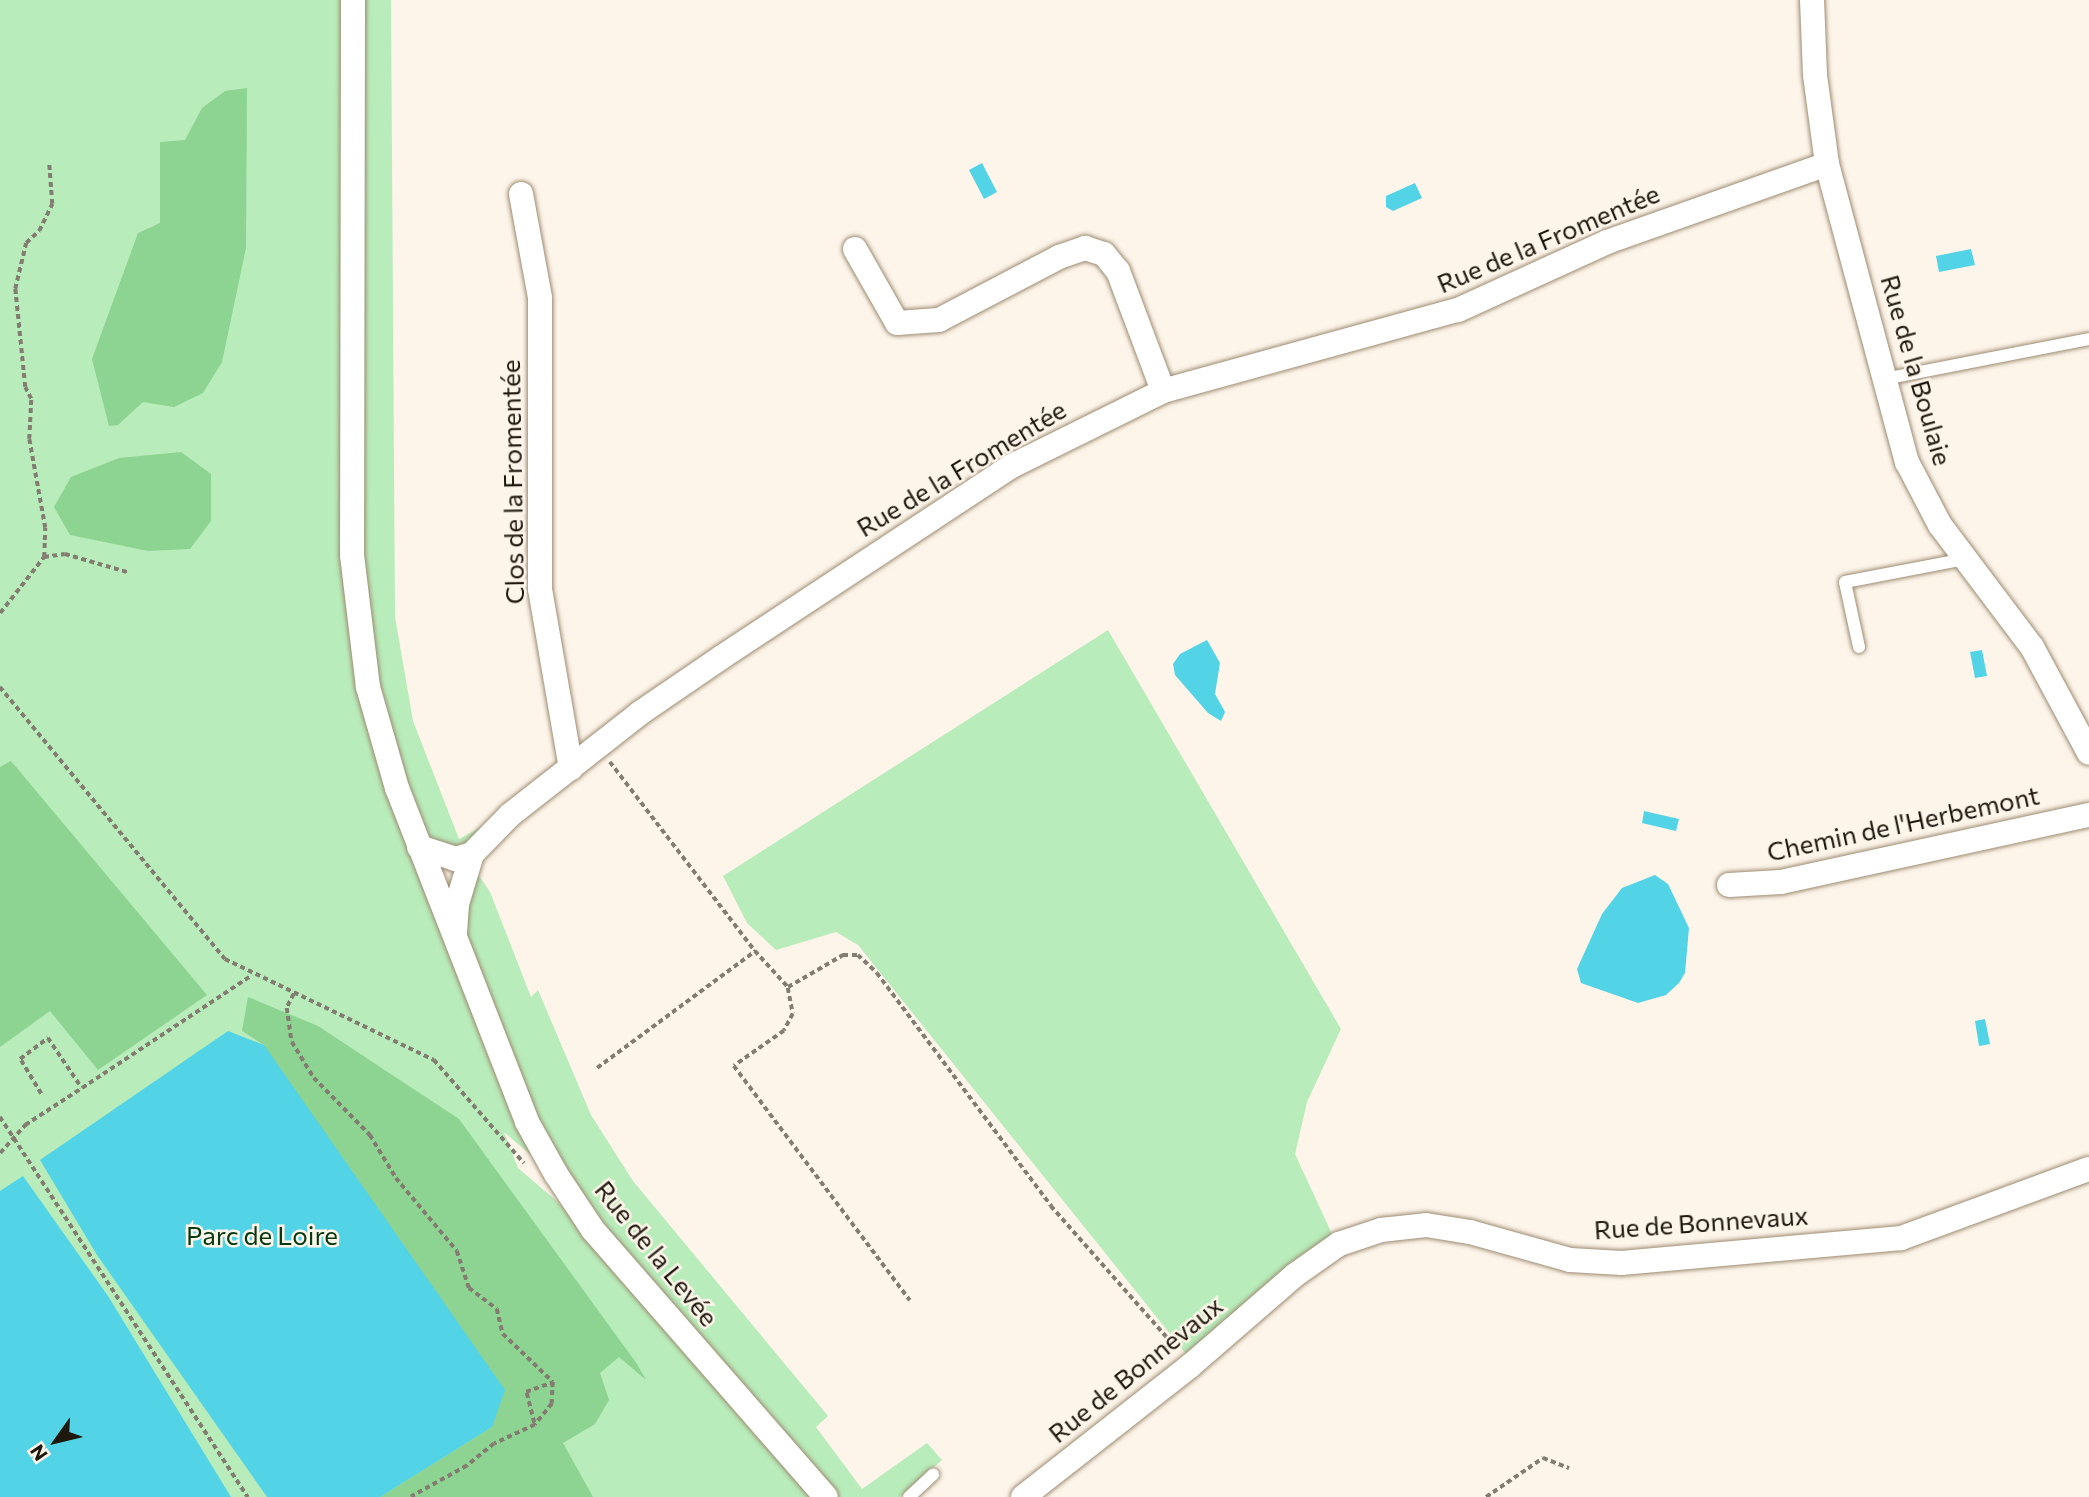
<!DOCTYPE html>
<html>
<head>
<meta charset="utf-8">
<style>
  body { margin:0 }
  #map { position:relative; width:2089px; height:1497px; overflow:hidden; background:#fdf5ea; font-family:Commissioner,sans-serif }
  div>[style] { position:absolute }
  .green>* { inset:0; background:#b8ecba }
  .forest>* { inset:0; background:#8dd392 }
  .water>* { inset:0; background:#52d3e6 }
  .path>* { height:3.5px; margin-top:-1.75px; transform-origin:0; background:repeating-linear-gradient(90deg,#837c71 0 5px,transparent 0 8.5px) }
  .roads { filter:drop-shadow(0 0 2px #9d8b72) drop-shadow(0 0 2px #9d8b72) }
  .lane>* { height:12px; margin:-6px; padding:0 6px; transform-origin:6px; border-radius:6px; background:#fff }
  .street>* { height:24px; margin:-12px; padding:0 12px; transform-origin:12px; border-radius:12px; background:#fff }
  span { translate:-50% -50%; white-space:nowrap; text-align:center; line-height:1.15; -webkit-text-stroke:5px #fdf5ea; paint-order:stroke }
  .street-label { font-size:26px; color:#1e170d }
  .park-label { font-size:26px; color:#053910 }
  .north { position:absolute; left:21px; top:1406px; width:70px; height:70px; -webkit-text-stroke:5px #fdf5ea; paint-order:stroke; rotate:236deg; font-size:19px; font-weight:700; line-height:28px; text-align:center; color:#1e170d }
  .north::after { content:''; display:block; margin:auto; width:24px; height:32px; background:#1e170d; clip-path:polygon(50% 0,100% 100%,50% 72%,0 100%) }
</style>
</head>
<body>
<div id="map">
  <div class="green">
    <div style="clip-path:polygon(0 0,345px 0,346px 609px,360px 689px,532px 1156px,504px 1132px,518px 1168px,559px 1203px,818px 1497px,0 1497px)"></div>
    <div style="clip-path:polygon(360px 0,391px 0,395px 617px,413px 721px,459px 839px,494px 820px,460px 853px,425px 844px,367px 657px,357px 425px)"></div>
    <div style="clip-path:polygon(1108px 630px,1341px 1029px,1307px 1102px,1295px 1154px,1332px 1234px,1187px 1355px,858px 945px,836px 932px,776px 950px,747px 923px,723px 876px)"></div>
    <div style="clip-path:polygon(470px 876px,480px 877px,490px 892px,531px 997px,538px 990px,591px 1115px,633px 1181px,828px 1416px,816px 1427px,862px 1489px,927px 1443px,942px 1460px,900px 1497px,838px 1497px,593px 1220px,533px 1120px,462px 936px)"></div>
  </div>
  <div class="forest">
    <div style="clip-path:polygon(247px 88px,246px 248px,222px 362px,203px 393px,174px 407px,143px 402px,118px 425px,109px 426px,92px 359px,138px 233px,160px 223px,160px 142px,185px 140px,202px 108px,225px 91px)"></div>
    <div style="clip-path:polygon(181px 452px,211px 474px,211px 521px,190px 549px,148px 551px,70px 535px,54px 507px,71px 477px,119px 458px)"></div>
    <div style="clip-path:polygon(11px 761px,207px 995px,98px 1070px,50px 1011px,0 1047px,0 767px)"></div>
    <div style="clip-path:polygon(248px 997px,318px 1026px,459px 1119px,637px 1364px,646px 1380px,619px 1357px,600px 1373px,609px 1400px,595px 1424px,563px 1443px,593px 1497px,380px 1497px,492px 1427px,264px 1045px,242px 1031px)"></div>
  </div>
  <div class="water">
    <div style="clip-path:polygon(982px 163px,997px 192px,984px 199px,969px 170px)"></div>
    <div style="clip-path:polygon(1415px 183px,1422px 198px,1393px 211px,1386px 207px,1386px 196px)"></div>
    <div style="clip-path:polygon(1971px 249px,1975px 265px,1939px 272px,1936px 256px)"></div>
    <div style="clip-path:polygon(1207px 640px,1220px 663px,1215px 694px,1225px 712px,1221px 721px,1208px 713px,1175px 675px,1173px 664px,1180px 654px)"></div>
    <div style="clip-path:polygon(1982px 650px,1987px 676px,1975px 678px,1970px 652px)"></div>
    <div style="clip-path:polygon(1644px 811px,1679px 819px,1676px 831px,1642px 823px)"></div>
    <div style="clip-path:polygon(1655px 875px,1668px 884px,1689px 928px,1685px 973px,1679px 983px,1666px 995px,1638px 1003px,1581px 983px,1577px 969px,1602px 914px,1622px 888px)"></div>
    <div style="clip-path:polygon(1985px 1019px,1990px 1044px,1979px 1046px,1975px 1021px)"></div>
    <div style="clip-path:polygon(228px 1031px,264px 1045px,505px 1390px,492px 1427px,380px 1497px,267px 1497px,97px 1255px,40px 1160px)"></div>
    <div style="clip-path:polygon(23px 1176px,108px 1296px,231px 1497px,0 1497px,0 1191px)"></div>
  </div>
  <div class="path">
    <div style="left:44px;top:557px;width:29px;rotate:-88deg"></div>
    <div style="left:45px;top:528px;width:90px;rotate:-100.2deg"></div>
    <div style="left:29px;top:439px;width:40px;rotate:-87.1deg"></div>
    <div style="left:31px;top:399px;width:13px;rotate:-117deg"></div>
    <div style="left:25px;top:387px;width:99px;rotate:-95.8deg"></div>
    <div style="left:15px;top:289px;width:47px;rotate:-76.6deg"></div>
    <div style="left:26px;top:243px;width:18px;rotate:-43deg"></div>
    <div style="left:39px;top:231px;width:30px;rotate:-64deg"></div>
    <div style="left:52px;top:204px;width:40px;rotate:-94.3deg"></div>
    <div style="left:0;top:613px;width:71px;rotate:-51.8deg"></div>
    <div style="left:44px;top:557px;width:21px;rotate:-8deg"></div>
    <div style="left:65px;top:554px;width:65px;rotate:16.2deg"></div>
    <div style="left:0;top:687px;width:353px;rotate:50.4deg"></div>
    <div style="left:225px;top:959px;width:232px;rotate:25.8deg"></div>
    <div style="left:434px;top:1060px;width:137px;rotate:48.9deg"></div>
    <div style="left:610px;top:762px;width:238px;rotate:52.5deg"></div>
    <div style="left:755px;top:951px;width:49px;rotate:47.5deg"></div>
    <div style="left:788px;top:987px;width:64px;rotate:-30.2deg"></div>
    <div style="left:843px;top:955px;width:15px"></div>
    <div style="left:858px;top:955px;width:26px;rotate:43deg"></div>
    <div style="left:877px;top:973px;width:291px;rotate:53.2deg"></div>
    <div style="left:1051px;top:1206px;width:191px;rotate:48.6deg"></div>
    <div style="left:788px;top:988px;width:26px;rotate:79deg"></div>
    <div style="left:793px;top:1014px;width:19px;rotate:118deg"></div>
    <div style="left:784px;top:1031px;width:61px;rotate:145deg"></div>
    <div style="left:734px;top:1066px;width:293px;rotate:53.1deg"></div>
    <div style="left:294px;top:994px;width:16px;rotate:117deg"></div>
    <div style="left:287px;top:1008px;width:34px;rotate:82deg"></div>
    <div style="left:292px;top:1042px;width:42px;rotate:58.6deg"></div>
    <div style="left:314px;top:1078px;width:80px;rotate:45.5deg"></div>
    <div style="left:370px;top:1135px;width:50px;rotate:58.8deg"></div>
    <div style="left:396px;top:1178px;width:95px;rotate:50.1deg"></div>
    <div style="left:457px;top:1251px;width:39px;rotate:72deg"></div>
    <div style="left:469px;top:1288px;width:35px;rotate:37deg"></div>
    <div style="left:497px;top:1309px;width:26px;rotate:77deg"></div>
    <div style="left:503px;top:1334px;width:69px;rotate:43.8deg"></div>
    <div style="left:553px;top:1382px;width:22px;rotate:93deg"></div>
    <div style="left:552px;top:1404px;width:27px;rotate:129deg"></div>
    <div style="left:535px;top:1425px;width:45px;rotate:155.1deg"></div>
    <div style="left:494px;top:1444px;width:35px;rotate:141deg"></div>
    <div style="left:467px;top:1466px;width:64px;rotate:151deg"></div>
    <div style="left:597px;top:1068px;width:197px;rotate:-36.5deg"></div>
    <div style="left:41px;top:1094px;width:41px;rotate:-121deg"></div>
    <div style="left:20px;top:1059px;width:35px;rotate:-37deg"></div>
    <div style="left:48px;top:1038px;width:60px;rotate:55.8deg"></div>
    <div style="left:82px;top:1088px;width:204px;rotate:-33.6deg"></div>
    <div style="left:0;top:1117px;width:454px;rotate:56.9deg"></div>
    <div style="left:0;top:1153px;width:38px;rotate:-48deg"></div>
    <div style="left:25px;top:1125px;width:68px;rotate:-33deg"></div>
    <div style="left:534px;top:1423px;width:32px;rotate:-104deg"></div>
    <div style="left:526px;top:1392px;width:29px;rotate:-20deg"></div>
    <div style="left:1486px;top:1497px;width:69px;rotate:-34.4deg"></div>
    <div style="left:1543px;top:1458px;width:28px;rotate:21deg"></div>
  </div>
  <div class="roads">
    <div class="lane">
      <div style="left:1884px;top:379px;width:209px;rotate:-11deg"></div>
      <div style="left:1859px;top:647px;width:66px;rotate:-102.2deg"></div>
      <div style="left:1845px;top:582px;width:123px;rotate:-10.8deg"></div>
      <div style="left:909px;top:1497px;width:33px;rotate:-43deg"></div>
    </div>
    <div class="street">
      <div style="left:353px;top:0;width:555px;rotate:90.1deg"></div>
      <div style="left:352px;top:555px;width:133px;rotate:83.1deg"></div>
      <div style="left:368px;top:687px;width:105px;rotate:74deg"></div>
      <div style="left:397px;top:788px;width:358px;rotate:68.7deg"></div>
      <div style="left:527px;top:1122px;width:60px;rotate:60.9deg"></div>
      <div style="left:556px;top:1174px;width:67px;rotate:56.5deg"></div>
      <div style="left:593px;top:1230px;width:354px;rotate:48.9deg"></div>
      <div style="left:1812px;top:0;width:75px;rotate:87.7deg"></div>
      <div style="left:1815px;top:75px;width:90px;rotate:82.3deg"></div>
      <div style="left:1827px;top:164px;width:309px;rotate:75deg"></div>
      <div style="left:1907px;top:462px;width:71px;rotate:62.4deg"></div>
      <div style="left:1940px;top:525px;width:153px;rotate:53deg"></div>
      <div style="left:2032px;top:647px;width:120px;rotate:61.7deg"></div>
      <div style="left:521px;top:194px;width:106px;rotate:79.6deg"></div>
      <div style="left:540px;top:298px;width:291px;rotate:90deg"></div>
      <div style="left:540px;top:589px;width:182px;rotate:80.2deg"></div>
      <div style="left:855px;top:249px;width:85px;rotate:60.4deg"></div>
      <div style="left:897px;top:323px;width:42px;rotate:-4.1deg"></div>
      <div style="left:939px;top:320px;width:136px;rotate:-27.7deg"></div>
      <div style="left:1059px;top:257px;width:28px;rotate:-19deg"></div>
      <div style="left:1085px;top:248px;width:20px;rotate:18deg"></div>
      <div style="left:1104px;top:254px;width:22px;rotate:51deg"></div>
      <div style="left:1118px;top:271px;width:128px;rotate:69.4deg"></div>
      <div style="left:419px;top:847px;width:38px;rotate:18deg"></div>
      <div style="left:455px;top:859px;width:18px;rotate:-16deg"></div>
      <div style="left:1729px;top:885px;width:52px;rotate:-3.3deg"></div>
      <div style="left:1781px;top:882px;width:315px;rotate:-12.3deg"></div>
      <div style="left:455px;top:933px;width:29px;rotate:-86deg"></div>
      <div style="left:457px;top:904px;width:52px;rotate:-73.3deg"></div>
      <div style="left:472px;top:854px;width:54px;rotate:-45.7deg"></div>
      <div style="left:510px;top:815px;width:165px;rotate:-38.1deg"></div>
      <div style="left:640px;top:713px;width:99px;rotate:-34.3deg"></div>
      <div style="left:722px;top:657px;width:345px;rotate:-33.4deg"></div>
      <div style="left:1010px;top:467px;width:171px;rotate:-26.4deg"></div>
      <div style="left:1163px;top:391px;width:306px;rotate:-15.4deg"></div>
      <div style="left:1458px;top:310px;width:164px;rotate:-24.5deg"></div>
      <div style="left:1607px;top:242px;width:233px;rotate:-19.5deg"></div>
      <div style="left:1023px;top:1497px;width:212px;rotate:-38.1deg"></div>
      <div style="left:1190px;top:1366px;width:139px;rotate:-40.9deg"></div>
      <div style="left:1295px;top:1275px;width:54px;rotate:-35.2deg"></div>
      <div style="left:1339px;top:1244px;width:44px;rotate:-18.4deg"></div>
      <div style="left:1381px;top:1230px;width:45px;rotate:-6.3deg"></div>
      <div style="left:1426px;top:1225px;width:45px;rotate:9deg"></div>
      <div style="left:1470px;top:1232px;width:104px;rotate:15.6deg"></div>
      <div style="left:1570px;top:1260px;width:52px;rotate:3.3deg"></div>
      <div style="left:1622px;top:1263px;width:280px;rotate:-5.1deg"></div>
      <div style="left:1901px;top:1238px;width:200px;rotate:-20.2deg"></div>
    </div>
  </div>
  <div class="street-label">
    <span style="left:1548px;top:238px;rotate:-23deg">Rue de la Fromentée</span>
    <span style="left:1917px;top:370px;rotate:74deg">Rue de la Boulaie</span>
    <span style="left:961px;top:468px;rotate:-31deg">Rue de la Fromentée</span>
    <span style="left:512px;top:482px;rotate:-91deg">Clos de la Fromentée</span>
    <span style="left:1903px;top:823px;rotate:-12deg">Chemin de l'Herbemont</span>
    <span style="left:1701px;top:1222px;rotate:-4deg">Rue de Bonnevaux</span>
    <span style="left:657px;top:1253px;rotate:51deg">Rue de la Levée</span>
    <span style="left:1135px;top:1369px;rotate:-39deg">Rue de Bonnevaux</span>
  </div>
  <div class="park-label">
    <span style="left:262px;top:1235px">Parc de Loire</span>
  </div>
  <div class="north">N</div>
</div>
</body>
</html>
